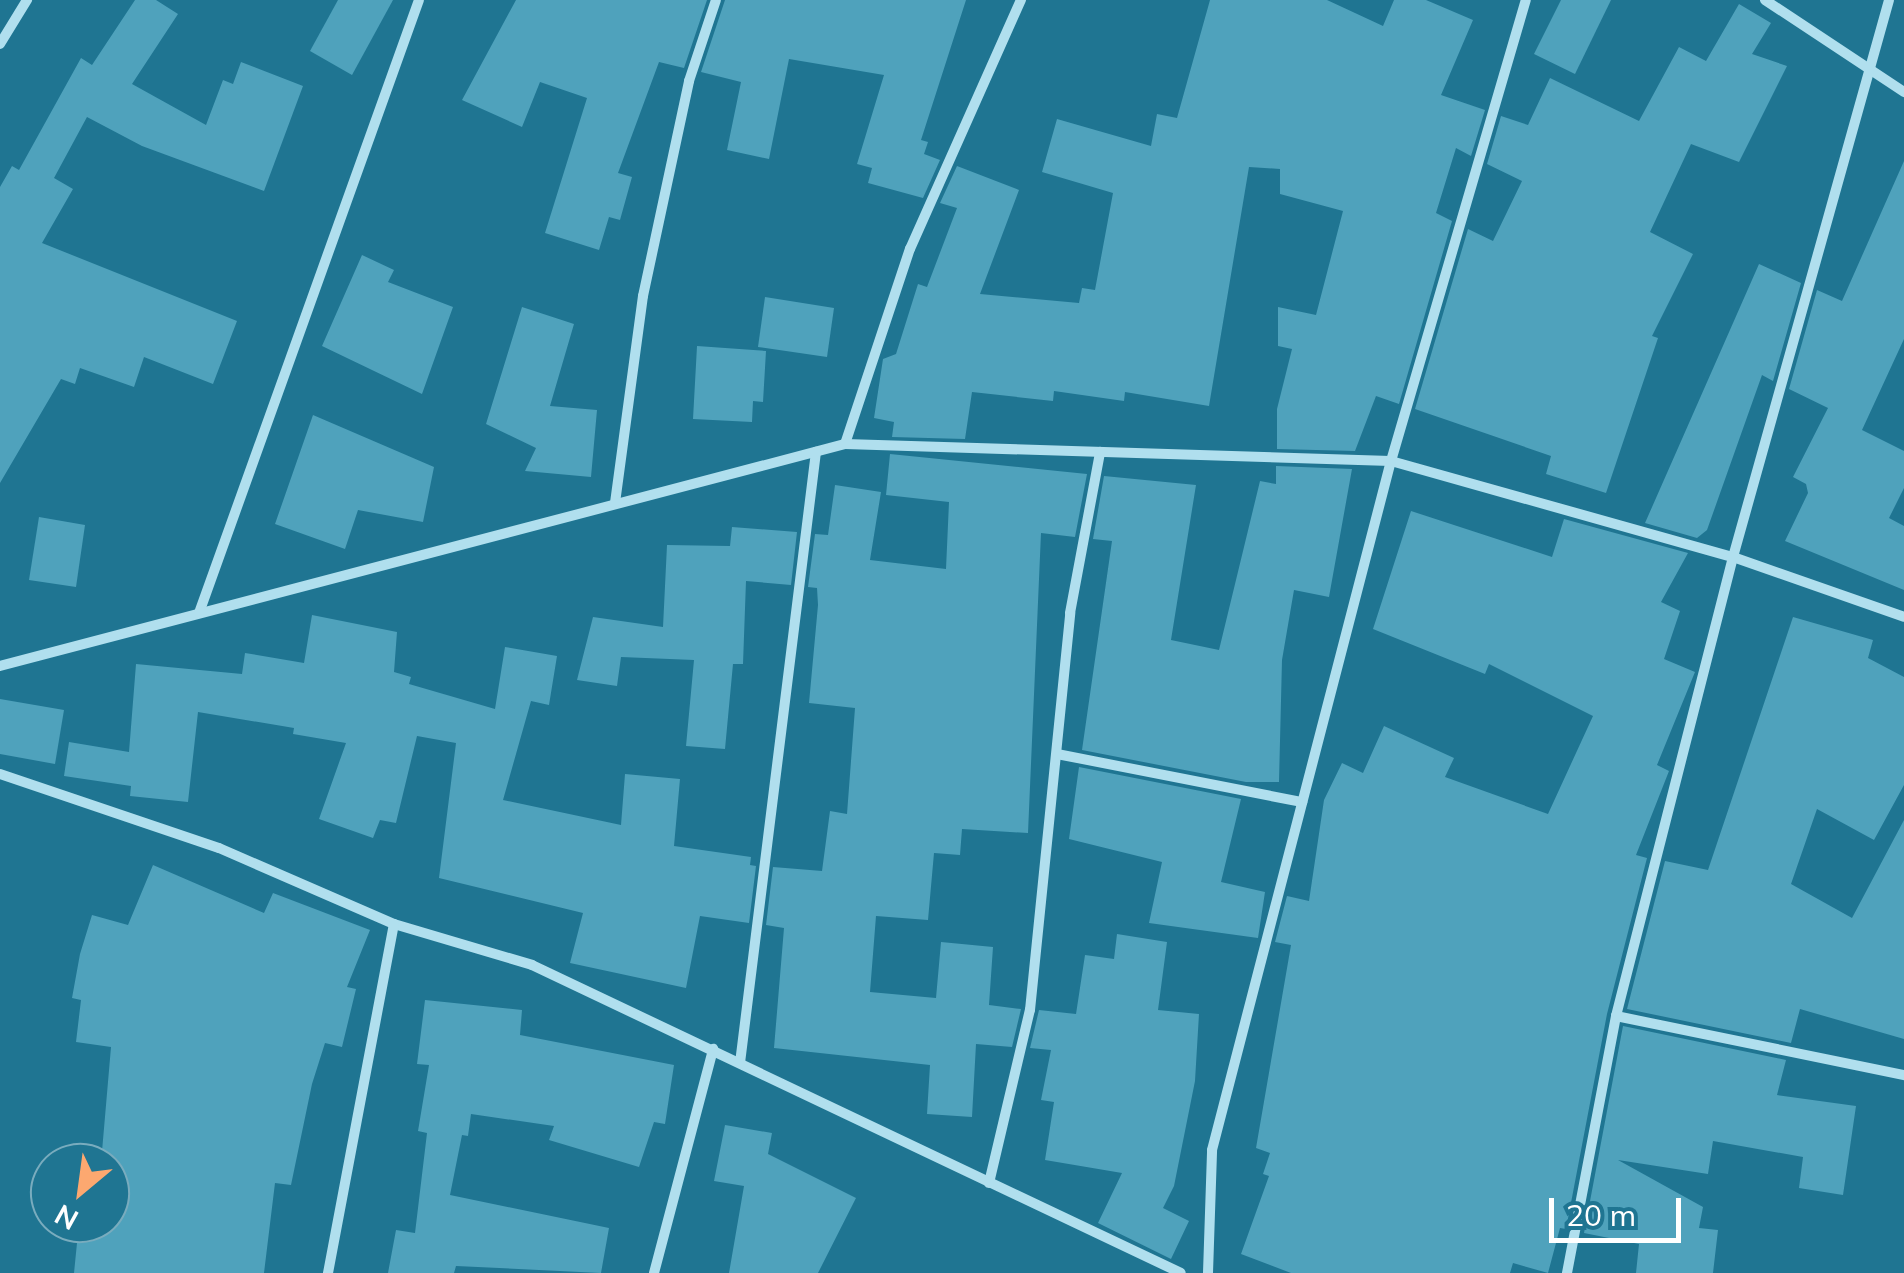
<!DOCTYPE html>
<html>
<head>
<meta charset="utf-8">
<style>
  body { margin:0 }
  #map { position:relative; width:1904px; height:1273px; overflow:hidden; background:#1f7592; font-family:Mulish,sans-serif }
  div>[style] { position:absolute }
  .building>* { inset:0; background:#4fa2bc }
  .minor>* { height:10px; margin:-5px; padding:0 5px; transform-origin:5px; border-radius:5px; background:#b0dfee }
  span { translate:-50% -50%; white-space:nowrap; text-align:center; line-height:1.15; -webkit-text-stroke:10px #1f7592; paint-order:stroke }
  .north { position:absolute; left:30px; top:1143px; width:100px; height:100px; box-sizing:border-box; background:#1f7592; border:2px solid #79acbe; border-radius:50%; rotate:209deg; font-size:28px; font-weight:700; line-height:40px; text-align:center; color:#fff }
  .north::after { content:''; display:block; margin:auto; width:35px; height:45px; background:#fca870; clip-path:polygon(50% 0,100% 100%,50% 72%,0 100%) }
  .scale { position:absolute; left:1549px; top:1198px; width:132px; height:45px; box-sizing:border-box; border:5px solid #fff; border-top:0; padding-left:12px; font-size:30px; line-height:35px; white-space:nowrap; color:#fff; -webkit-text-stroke:8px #1f7592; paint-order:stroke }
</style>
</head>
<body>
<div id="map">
  <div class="building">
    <div style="clip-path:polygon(135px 0,156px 0,178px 14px,132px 84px,206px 125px,223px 80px,233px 84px,241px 62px,303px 86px,264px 191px,142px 146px,87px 117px,54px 178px,73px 189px,42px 243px,237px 321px,213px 384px,144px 357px,134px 387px,80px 368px,75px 384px,61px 379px,0 483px,0 187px,12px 166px,19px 170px,81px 58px,92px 65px)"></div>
    <div style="clip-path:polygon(338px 0,393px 0,352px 75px,310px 51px)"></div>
    <div style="clip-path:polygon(516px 0,707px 0,684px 68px,659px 62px,618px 173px,632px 177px,620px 220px,609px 217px,599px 250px,545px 233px,587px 98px,540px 82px,522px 127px,462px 100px)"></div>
    <div style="clip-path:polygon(725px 0,966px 0,921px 140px,928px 142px,924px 154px,940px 160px,923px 198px,868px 183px,872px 168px,857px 164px,884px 75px,789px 59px,769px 159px,727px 150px,741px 82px,701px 72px)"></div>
    <div style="clip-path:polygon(1210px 0,1327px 0,1383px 26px,1394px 0,1426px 0,1473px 20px,1441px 95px,1485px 110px,1471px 156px,1456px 148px,1436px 213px,1452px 221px,1399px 404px,1376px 396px,1355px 451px,1277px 449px,1277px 409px,1292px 349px,1278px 346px,1278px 307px,1316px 315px,1343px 211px,1280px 194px,1280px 169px,1249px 167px,1209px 406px,1125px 392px,1124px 401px,1054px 391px,1053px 401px,972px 392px,965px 439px,892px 437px,894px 422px,874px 418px,883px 359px,896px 354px,918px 284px,927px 287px,957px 208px,940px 203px,957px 166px,1019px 190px,980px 294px,1079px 303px,1082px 288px,1095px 290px,1113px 193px,1042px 172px,1057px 119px,1151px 146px,1157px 114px,1177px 118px)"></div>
    <div style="clip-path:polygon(1561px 0,1611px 0,1575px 74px,1534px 54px)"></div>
    <div style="clip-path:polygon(1739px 4px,1771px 23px,1752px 54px,1787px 66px,1739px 162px,1691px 144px,1650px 232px,1693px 254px,1652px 336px,1658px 338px,1606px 493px,1546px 474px,1551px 456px,1415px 409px,1468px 229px,1493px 241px,1522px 181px,1487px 164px,1501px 116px,1528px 125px,1550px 78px,1639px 121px,1679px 47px,1706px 61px)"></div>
    <div style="clip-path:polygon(1904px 161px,1904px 339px,1862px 430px,1904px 451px,1904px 488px,1889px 518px,1904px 526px,1904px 590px,1785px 541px,1808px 493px,1806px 484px,1793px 477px,1828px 408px,1789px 389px,1817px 290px,1842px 301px)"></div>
    <div style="clip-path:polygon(362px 255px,394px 270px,388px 282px,453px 307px,422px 394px,322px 346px)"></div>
    <div style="clip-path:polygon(1759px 264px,1801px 283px,1773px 381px,1762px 375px,1707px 530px,1697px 538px,1645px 523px)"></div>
    <div style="clip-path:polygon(765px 297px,834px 308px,827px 357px,758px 347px)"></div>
    <div style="clip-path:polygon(522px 307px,574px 324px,550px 406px,597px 410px,591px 477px,525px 471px,536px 448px,486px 424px)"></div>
    <div style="clip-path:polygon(697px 346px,766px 351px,763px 402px,753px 401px,752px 422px,693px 419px)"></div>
    <div style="clip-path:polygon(313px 415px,434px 467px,423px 522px,358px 510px,345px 549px,275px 524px)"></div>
    <div style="clip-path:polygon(890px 454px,1087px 474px,1075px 537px,1041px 533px,1028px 833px,962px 829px,960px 855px,934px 853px,928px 920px,876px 916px,870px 992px,936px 998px,941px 942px,993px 947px,989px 1005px,1021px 1009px,1012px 1047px,976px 1044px,972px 1117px,927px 1114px,930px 1065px,774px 1048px,784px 928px,766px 925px,773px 867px,822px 871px,830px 811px,847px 814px,855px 708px,809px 703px,818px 605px,817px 588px,808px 587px,815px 534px,828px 535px,835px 485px,881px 492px,870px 560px,946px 569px,949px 502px,886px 495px)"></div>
    <div style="clip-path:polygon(1276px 466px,1352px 469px,1329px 597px,1294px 590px,1282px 660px,1279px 782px,1246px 782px,1082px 750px,1112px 541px,1093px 539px,1104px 476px,1196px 485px,1171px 640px,1219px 650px,1260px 481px,1276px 484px)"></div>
    <div style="clip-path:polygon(1411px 511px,1552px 557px,1564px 519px,1688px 553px,1661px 602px,1680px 611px,1664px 659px,1695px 672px,1657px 765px,1669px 771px,1636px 855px,1647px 858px,1607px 1014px,1566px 1229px,1560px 1228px,1548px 1273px,1513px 1263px,1510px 1273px,1291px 1273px,1241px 1254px,1269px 1176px,1263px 1174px,1270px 1153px,1256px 1148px,1291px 945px,1275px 942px,1287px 896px,1309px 901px,1324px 800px,1342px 763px,1363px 773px,1384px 726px,1454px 758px,1445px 777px,1548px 814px,1593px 716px,1489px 664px,1485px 674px,1373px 629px)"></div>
    <div style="clip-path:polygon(39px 517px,85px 525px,76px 587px,29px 580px)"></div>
    <div style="clip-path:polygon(732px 527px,797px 532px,791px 585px,746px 581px,743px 664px,733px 664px,725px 749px,686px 746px,694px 660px,621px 657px,617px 686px,577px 680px,593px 617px,663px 627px,667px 545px,730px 546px)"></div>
    <div style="clip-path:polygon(312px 615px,397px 632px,394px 672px,411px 677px,409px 684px,495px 709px,505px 647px,557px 656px,549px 705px,531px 701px,503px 800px,621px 825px,625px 774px,680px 779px,674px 846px,751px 857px,750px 865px,756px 866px,749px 923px,700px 916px,686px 988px,570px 963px,583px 913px,439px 878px,456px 743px,417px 736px,396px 823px,380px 820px,373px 838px,319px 819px,346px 743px,293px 734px,294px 728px,198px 712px,188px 802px,130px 796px,131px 786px,64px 776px,69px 742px,129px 752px,136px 664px,242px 674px,245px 653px,304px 663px)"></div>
    <div style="clip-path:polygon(1793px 617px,1873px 640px,1868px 658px,1904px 677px,1904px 785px,1874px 840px,1817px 809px,1791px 884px,1852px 918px,1904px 820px,1904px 1039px,1800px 1009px,1791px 1043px,1627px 1009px,1665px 861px,1708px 870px)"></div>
    <div style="clip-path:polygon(0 699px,64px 710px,55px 764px,0 754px)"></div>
    <div style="clip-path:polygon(1079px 767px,1241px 799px,1221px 882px,1265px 892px,1258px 938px,1149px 923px,1162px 862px,1069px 839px)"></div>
    <div style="clip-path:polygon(153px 865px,264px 913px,273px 893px,370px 930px,347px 987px,356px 989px,342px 1047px,325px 1043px,312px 1084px,291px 1185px,275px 1183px,264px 1273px,74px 1273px,79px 1223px,110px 1223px,110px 1163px,101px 1163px,111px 1047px,76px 1042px,81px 1000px,72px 998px,80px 954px,92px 915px,128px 925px)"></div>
    <div style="clip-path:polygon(1117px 934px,1167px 942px,1158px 1010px,1199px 1014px,1195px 1081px,1174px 1186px,1163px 1208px,1189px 1221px,1171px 1259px,1098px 1223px,1122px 1173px,1045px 1160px,1054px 1102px,1041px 1100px,1051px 1050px,1030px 1048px,1039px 1010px,1076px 1014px,1085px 955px,1114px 959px)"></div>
    <div style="clip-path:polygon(425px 1000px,522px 1010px,520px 1035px,674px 1065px,665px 1124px,654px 1122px,639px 1167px,549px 1140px,554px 1126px,471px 1114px,468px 1136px,462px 1135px,450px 1195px,609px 1228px,601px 1273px,456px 1266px,454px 1273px,388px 1273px,396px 1230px,415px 1233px,427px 1133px,418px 1131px,429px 1065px,417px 1064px)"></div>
    <div style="clip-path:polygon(1623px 1026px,1786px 1060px,1777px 1095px,1856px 1106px,1843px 1195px,1799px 1188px,1803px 1157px,1713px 1141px,1708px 1174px,1618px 1160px,1703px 1207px,1699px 1228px,1718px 1230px,1713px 1273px,1636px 1273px,1639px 1244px,1584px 1233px)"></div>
    <div style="clip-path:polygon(725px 1125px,772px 1133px,768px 1154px,856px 1198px,818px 1273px,729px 1273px,744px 1186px,714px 1181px)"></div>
  </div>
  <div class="minor">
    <div style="left:1765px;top:0;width:167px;rotate:33.5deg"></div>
    <div style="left:0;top:44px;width:52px;rotate:-58.5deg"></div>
    <div style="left:845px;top:444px;width:206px;rotate:-71.6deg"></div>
    <div style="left:910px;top:249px;width:273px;rotate:-66deg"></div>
    <div style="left:615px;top:503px;width:209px;rotate:-82.3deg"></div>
    <div style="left:643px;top:296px;width:220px;rotate:-77.9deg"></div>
    <div style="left:689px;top:81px;width:85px;rotate:-71.6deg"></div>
    <div style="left:199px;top:613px;width:651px;rotate:-70.26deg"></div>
    <div style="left:0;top:666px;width:874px;rotate:-14.72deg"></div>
    <div style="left:845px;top:444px;width:546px;rotate:1.78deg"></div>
    <div style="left:1391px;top:461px;width:355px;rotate:15.7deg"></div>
    <div style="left:1733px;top:557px;width:181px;rotate:19.3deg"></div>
    <div style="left:1057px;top:754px;width:250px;rotate:11.1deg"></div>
    <div style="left:0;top:774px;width:231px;rotate:18.7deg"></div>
    <div style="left:219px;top:848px;width:191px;rotate:23.5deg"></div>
    <div style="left:394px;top:924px;width:144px;rotate:16.5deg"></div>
    <div style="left:532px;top:965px;width:718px;rotate:25.39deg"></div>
    <div style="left:1616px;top:1016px;width:294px;rotate:11.6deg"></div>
    <div style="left:740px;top:1063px;width:616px;rotate:-82.91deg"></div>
    <div style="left:989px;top:1183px;width:178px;rotate:-76.7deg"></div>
    <div style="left:1030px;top:1010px;width:399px;rotate:-84.2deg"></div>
    <div style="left:1070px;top:613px;width:164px;rotate:-79.4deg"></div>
    <div style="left:328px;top:1273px;width:355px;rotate:-79.3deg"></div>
    <div style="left:654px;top:1273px;width:232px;rotate:-75.2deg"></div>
    <div style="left:1208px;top:1273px;width:123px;rotate:-88.1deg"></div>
    <div style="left:1212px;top:1150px;width:712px;rotate:-75.44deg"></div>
    <div style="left:1391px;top:461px;width:480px;rotate:-73.7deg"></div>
    <div style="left:1567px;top:1273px;width:262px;rotate:-79.2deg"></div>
    <div style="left:1616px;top:1016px;width:474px;rotate:-75.7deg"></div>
    <div style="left:1733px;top:557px;width:578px;rotate:-74.35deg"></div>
  </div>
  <div class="north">N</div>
  <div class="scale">20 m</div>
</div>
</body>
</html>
